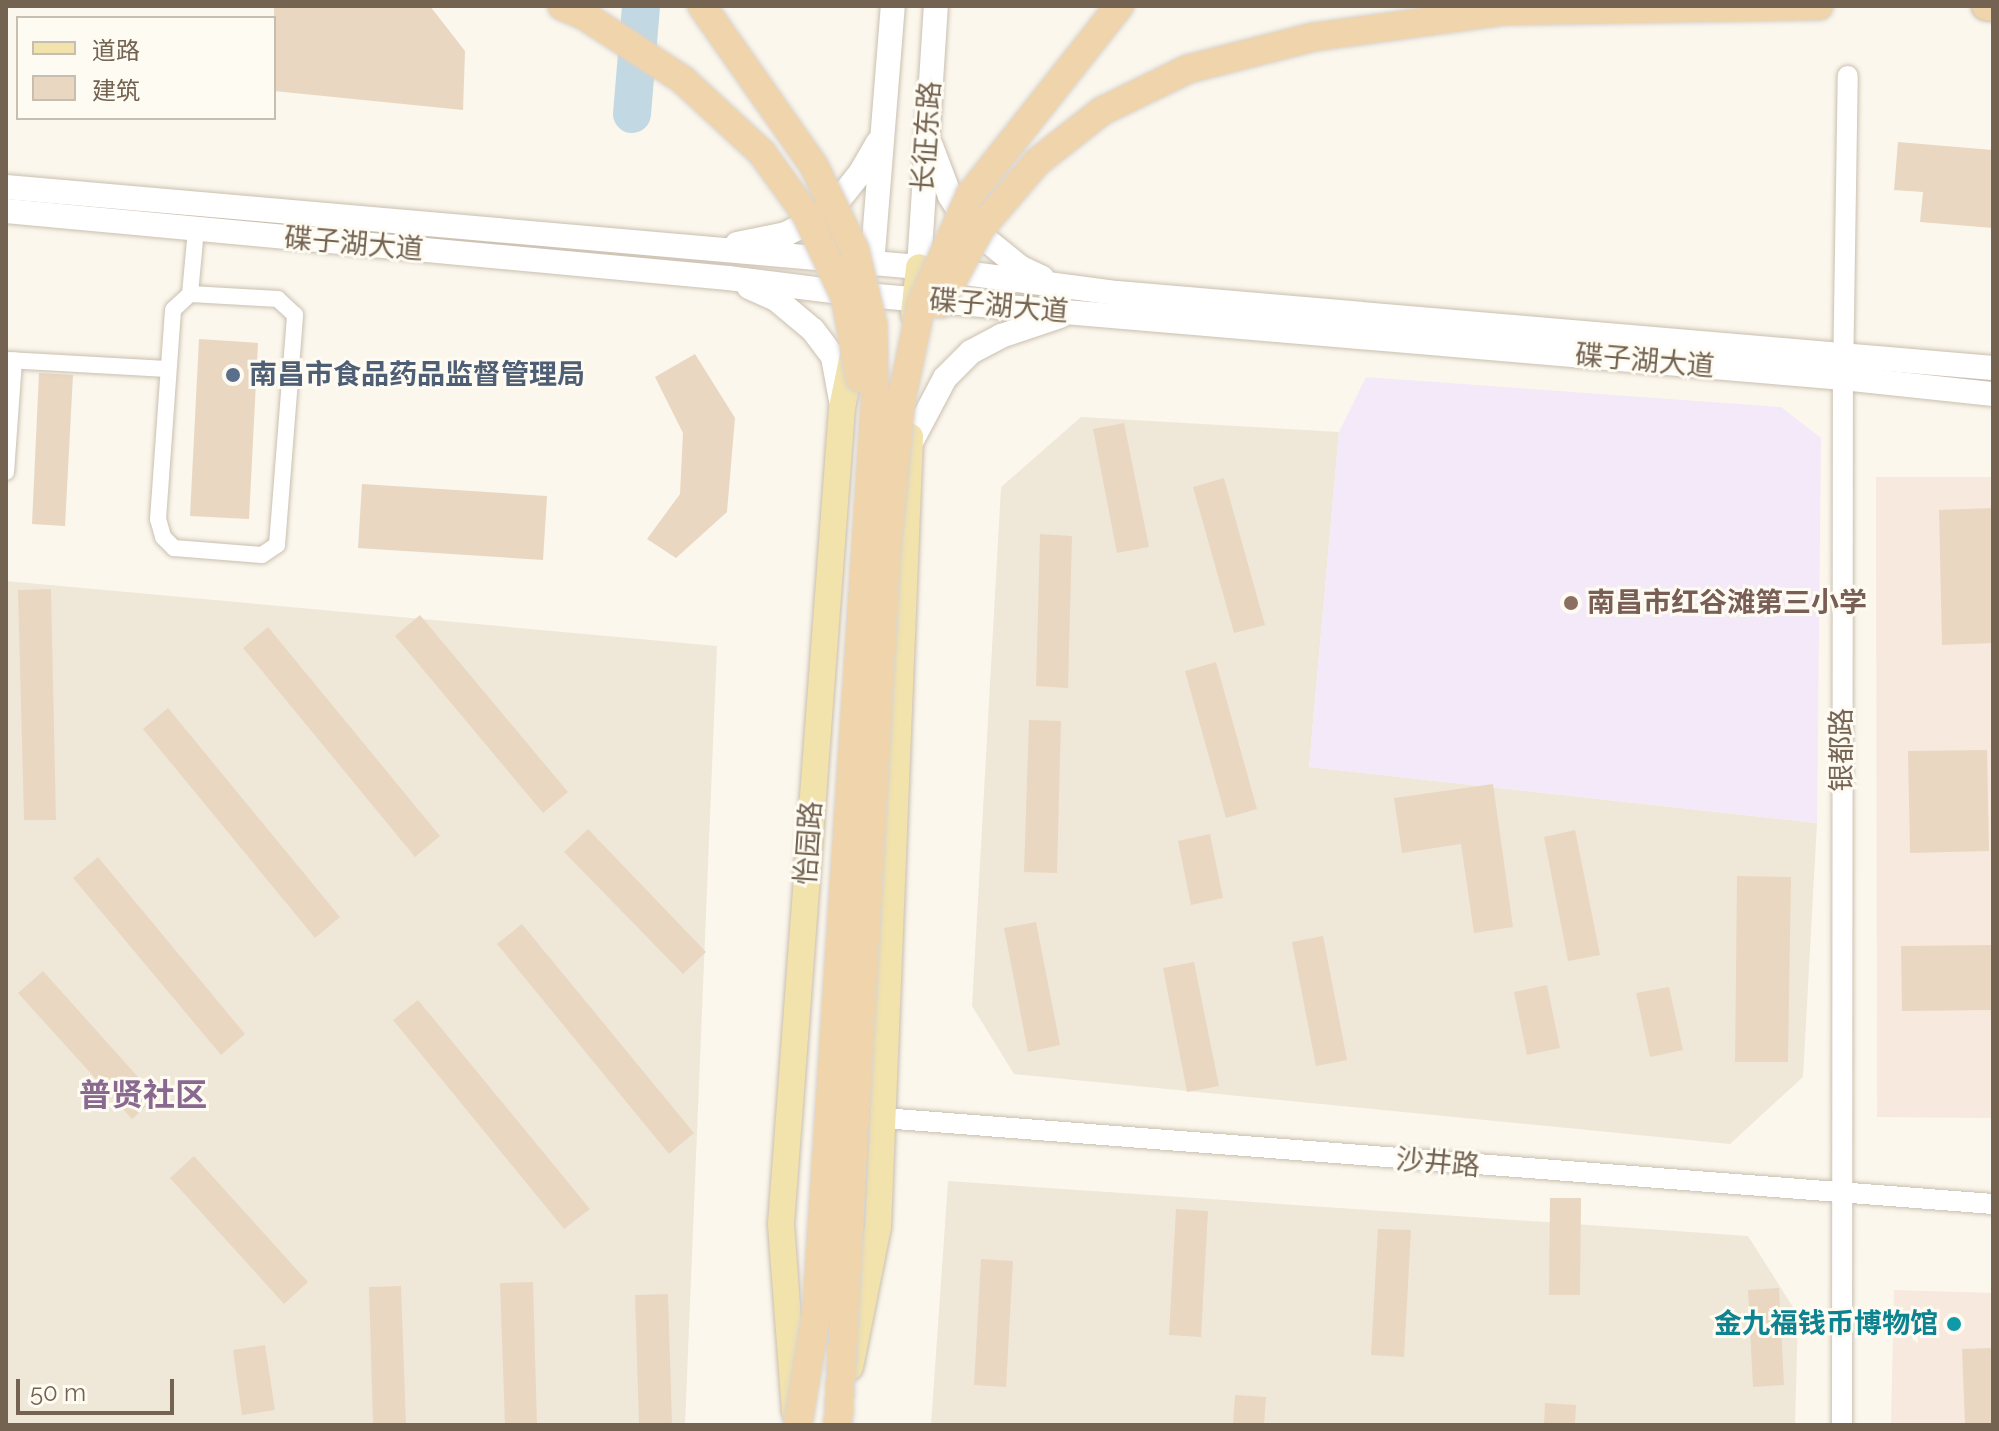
<!DOCTYPE html>
<html>
<head>
<meta charset="utf-8">
<style>
  body { margin:0 }
  #map { position:relative; width:1999px; height:1431px; overflow:hidden; background:#fbf7ec; font-family:Raleway,"Noto Sans SC",sans-serif }
  div>[style] { position:absolute }
  .residential>* { inset:0; background:#efe8d8 }
  .commercial>* { inset:0; background:#f7e9de }
  .education>* { inset:0; background:#f4e9f8 }
  .river>* { height:38px; margin:-19px; padding:0 19px; transform-origin:19px; border-radius:19px; background:#c2d9e3 }
  .building>* { inset:0; background:#e9d7c2 }
  .roads { filter:drop-shadow(0 0 2px #cabfb0) drop-shadow(0 0 2px #cabfb0) }
  .minor>* { height:16px; margin:-8px; padding:0 8px; transform-origin:8px; border-radius:8px; background:#fff }
  .tertiary>* { height:20px; margin:-10px; padding:0 10px; transform-origin:10px; border-radius:10px; background:#fff }
  .secondary>* { height:24px; margin:-12px; padding:0 12px; transform-origin:12px; border-radius:12px; background:#fff }
  .primary>* { height:26px; margin:-13px; padding:0 13px; transform-origin:13px; border-radius:13px; background:#f2e2ac }
  .trunk>* { height:28px; margin:-14px; padding:0 14px; transform-origin:14px; border-radius:14px; background:#f0d4ab }
  .bridges { filter:drop-shadow(0 0 2px #d8d3ce) drop-shadow(0 0 2px #d8d3ce) }
  .trunk-bridge>* { height:28px; margin:-14px; padding:0 14px; transform-origin:14px; border-radius:14px; background:#f0d4ab }
  .dots>* { width:22px; height:22px; translate:-50% -50%; box-sizing:border-box; border:4px solid #fefbf3; border-radius:50% }
  span { translate:-50% -50%; white-space:nowrap; text-align:center; line-height:1.15; -webkit-text-stroke:6px #fefbf3; paint-order:stroke }
  .street-label { font-size:28px; color:#746351 }
  .service-label { font-size:28px; color:#4e5e75; font-weight:700 }
  .left { translate:0 -50%; text-align:left }
  .education-label { font-size:28px; color:#785e54; font-weight:700 }
  .culture-label { font-size:28px; color:#0d838f; font-weight:700 }
  .right { translate:-100% -50%; text-align:right }
  .quarter-label { font-size:32px; color:#89698f; font-weight:700 }
  .frame { position:absolute; inset:0; border:8px solid #746351; pointer-events:none }
  .legend { position:absolute; left:16px; top:16px; width:260px; height:104px; box-sizing:border-box; background:#fefbf3; border:2px solid #c7beb2; margin:0; padding:10px 14px; list-style:none; font-size:24px; color:#746351 }
  .legend li { display:flex; align-items:center; gap:16px; height:40px }
  .legend b { width:40px; border:2px solid #c7beb2 }
  .scale { position:absolute; left:16px; top:1379px; width:158px; height:36px; box-sizing:border-box; border:4px solid #746351; border-top:0; padding-left:10px; font-size:24px; line-height:28px; white-space:nowrap; color:#746351; -webkit-text-stroke:6px #fefbf3; paint-order:stroke }
</style>
</head>
<body>
<div id="map">
  <div class="residential">
    <div style="clip-path:polygon(1081px 417px,1339px 432px,1309px 767px,1817px 823px,1803px 1077px,1730px 1144px,1014px 1074px,972px 1006px,1001px 487px)"></div>
    <div style="clip-path:polygon(6px 581px,717px 646px,685px 1425px,6px 1425px)"></div>
    <div style="clip-path:polygon(948px 1181px,1748px 1236px,1798px 1315px,1795px 1425px,931px 1425px)"></div>
  </div>
  <div class="commercial">
    <div style="clip-path:polygon(1876px 477px,1993px 477px,1993px 1118px,1877px 1117px)"></div>
    <div style="clip-path:polygon(1894px 1290px,1993px 1293px,1993px 1425px,1891px 1425px)"></div>
  </div>
  <div class="education">
    <div style="clip-path:polygon(1366px 377px,1781px 407px,1821px 438px,1817px 823px,1309px 767px,1339px 432px)"></div>
  </div>
  <div class="river">
    <div style="left:632px;top:114px;width:108px;rotate:-85.2deg"></div>
  </div>
  <div class="building">
    <div style="clip-path:polygon(274px 6px,430px 6px,465px 51px,463px 110px,274px 91px)"></div>
    <div style="clip-path:polygon(1898px 142px,1993px 150px,1993px 228px,1920px 222px,1923px 192px,1894px 190px)"></div>
    <div style="clip-path:polygon(199px 339px,258px 343px,249px 519px,190px 516px)"></div>
    <div style="clip-path:polygon(695px 354px,735px 418px,727px 512px,676px 558px,647px 539px,680px 494px,683px 433px,655px 377px)"></div>
    <div style="clip-path:polygon(39px 373px,73px 375px,65px 526px,32px 524px)"></div>
    <div style="clip-path:polygon(1124px 423px,1149px 547px,1117px 553px,1093px 429px)"></div>
    <div style="clip-path:polygon(1224px 478px,1265px 625px,1234px 633px,1193px 487px)"></div>
    <div style="clip-path:polygon(362px 484px,547px 496px,543px 560px,358px 548px)"></div>
    <div style="clip-path:polygon(1993px 508px,1993px 643px,1942px 645px,1939px 510px)"></div>
    <div style="clip-path:polygon(1040px 534px,1072px 536px,1068px 688px,1036px 686px)"></div>
    <div style="clip-path:polygon(51px 589px,56px 820px,24px 820px,18px 590px)"></div>
    <div style="clip-path:polygon(420px 615px,568px 792px,543px 813px,395px 636px)"></div>
    <div style="clip-path:polygon(268px 627px,440px 836px,415px 857px,243px 648px)"></div>
    <div style="clip-path:polygon(1216px 662px,1257px 809px,1226px 818px,1185px 671px)"></div>
    <div style="clip-path:polygon(168px 708px,340px 917px,315px 938px,143px 729px)"></div>
    <div style="clip-path:polygon(1029px 720px,1061px 721px,1057px 873px,1024px 872px)"></div>
    <div style="clip-path:polygon(1987px 750px,1989px 851px,1910px 853px,1908px 751px)"></div>
    <div style="clip-path:polygon(1493px 784px,1513px 927px,1474px 933px,1461px 844px,1402px 853px,1394px 798px)"></div>
    <div style="clip-path:polygon(588px 829px,706px 952px,683px 974px,564px 852px)"></div>
    <div style="clip-path:polygon(1575px 830px,1600px 955px,1568px 961px,1544px 837px)"></div>
    <div style="clip-path:polygon(1210px 834px,1223px 898px,1191px 905px,1178px 841px)"></div>
    <div style="clip-path:polygon(98px 857px,245px 1034px,221px 1055px,73px 878px)"></div>
    <div style="clip-path:polygon(1737px 876px,1791px 877px,1788px 1062px,1735px 1062px)"></div>
    <div style="clip-path:polygon(1036px 922px,1060px 1045px,1028px 1052px,1004px 928px)"></div>
    <div style="clip-path:polygon(522px 924px,694px 1133px,669px 1154px,497px 944px)"></div>
    <div style="clip-path:polygon(1323px 936px,1347px 1060px,1316px 1066px,1292px 942px)"></div>
    <div style="clip-path:polygon(1993px 945px,1993px 1010px,1902px 1011px,1901px 946px)"></div>
    <div style="clip-path:polygon(1194px 962px,1219px 1086px,1187px 1092px,1163px 968px)"></div>
    <div style="clip-path:polygon(43px 971px,156px 1097px,132px 1119px,18px 993px)"></div>
    <div style="clip-path:polygon(1547px 985px,1560px 1048px,1527px 1055px,1514px 992px)"></div>
    <div style="clip-path:polygon(1669px 987px,1683px 1050px,1650px 1057px,1636px 993px)"></div>
    <div style="clip-path:polygon(418px 1000px,590px 1209px,564px 1229px,393px 1020px)"></div>
    <div style="clip-path:polygon(194px 1156px,308px 1282px,284px 1304px,170px 1178px)"></div>
    <div style="clip-path:polygon(1550px 1198px,1581px 1198px,1580px 1295px,1549px 1295px)"></div>
    <div style="clip-path:polygon(1176px 1209px,1208px 1211px,1201px 1337px,1169px 1335px)"></div>
    <div style="clip-path:polygon(1378px 1229px,1411px 1230px,1404px 1357px,1371px 1355px)"></div>
    <div style="clip-path:polygon(981px 1259px,1013px 1261px,1006px 1387px,974px 1385px)"></div>
    <div style="clip-path:polygon(533px 1282px,537px 1425px,505px 1425px,500px 1283px)"></div>
    <div style="clip-path:polygon(401px 1286px,406px 1425px,373px 1425px,369px 1287px)"></div>
    <div style="clip-path:polygon(1779px 1288px,1784px 1385px,1753px 1387px,1748px 1290px)"></div>
    <div style="clip-path:polygon(668px 1294px,672px 1425px,639px 1425px,635px 1295px)"></div>
    <div style="clip-path:polygon(265px 1345px,275px 1410px,242px 1415px,233px 1350px)"></div>
    <div style="clip-path:polygon(1993px 1348px,1993px 1425px,1965px 1425px,1962px 1349px)"></div>
    <div style="clip-path:polygon(1235px 1395px,1266px 1397px,1264px 1425px,1233px 1425px)"></div>
    <div style="clip-path:polygon(1545px 1403px,1576px 1405px,1575px 1425px,1544px 1425px)"></div>
  </div>
  <div class="roads">
    <div class="minor">
      <div style="left:190px;top:294px;width:23px;rotate:137deg"></div>
      <div style="left:173px;top:310px;width:210px;rotate:94.1deg"></div>
      <div style="left:158px;top:519px;width:19px;rotate:74deg"></div>
      <div style="left:163px;top:537px;width:16px;rotate:45deg"></div>
      <div style="left:174px;top:548px;width:88px;rotate:4.5deg"></div>
      <div style="left:262px;top:555px;width:18px;rotate:-34deg"></div>
      <div style="left:277px;top:545px;width:231px;rotate:-85.5deg"></div>
      <div style="left:295px;top:315px;width:23px;rotate:-137deg"></div>
      <div style="left:278px;top:299px;width:88px;rotate:-176.7deg"></div>
      <div style="left:190px;top:294px;width:65px;rotate:-84.7deg"></div>
      <div style="left:6px;top:360px;width:162px;rotate:3.2deg"></div>
      <div style="left:6px;top:472px;width:112px;rotate:-85.9deg"></div>
    </div>
    <div class="tertiary">
      <div style="left:883px;top:1118px;width:1113px;rotate:4.43deg"></div>
      <div style="left:1842px;top:1425px;width:1047px;rotate:-89.95deg"></div>
      <div style="left:1843px;top:378px;width:302px;rotate:-89.1deg"></div>
    </div>
    <div class="secondary">
      <div style="left:931px;top:146px;width:53px;rotate:69.2deg"></div>
      <div style="left:950px;top:196px;width:34px;rotate:58deg"></div>
      <div style="left:968px;top:225px;width:68px;rotate:39.1deg"></div>
      <div style="left:1021px;top:268px;width:23px;rotate:25deg"></div>
      <div style="left:6px;top:187px;width:916px;rotate:5.01deg"></div>
      <div style="left:919px;top:267px;width:200px;rotate:7.5deg"></div>
      <div style="left:1117px;top:293px;width:879px;rotate:4.89deg"></div>
      <div style="left:6px;top:211px;width:725px;rotate:5.3deg"></div>
      <div style="left:728px;top:278px;width:138px;rotate:7.1deg"></div>
      <div style="left:865px;top:295px;width:982px;rotate:4.85deg"></div>
      <div style="left:1843px;top:378px;width:151px;rotate:6.1deg"></div>
      <div style="left:737px;top:244px;width:50px;rotate:-11.5deg"></div>
      <div style="left:786px;top:234px;width:50px;rotate:-27.6deg"></div>
      <div style="left:830px;top:211px;width:50px;rotate:-51.5deg"></div>
      <div style="left:861px;top:172px;width:34px;rotate:-60deg"></div>
      <div style="left:872px;top:265px;width:260px;rotate:-85.4deg"></div>
      <div style="left:919px;top:267px;width:262px;rotate:-86.3deg"></div>
      <div style="left:749px;top:287px;width:30px;rotate:24deg"></div>
      <div style="left:776px;top:299px;width:48px;rotate:40deg"></div>
      <div style="left:813px;top:330px;width:34px;rotate:53deg"></div>
      <div style="left:833px;top:357px;width:44px;rotate:79.5deg"></div>
      <div style="left:909px;top:446px;width:77px;rotate:-62.1deg"></div>
      <div style="left:945px;top:378px;width:37px;rotate:-45deg"></div>
      <div style="left:971px;top:352px;width:34px;rotate:-28deg"></div>
      <div style="left:1001px;top:336px;width:62px;rotate:-18.7deg"></div>
    </div>
    <div class="primary">
      <div style="left:914px;top:314px;width:47px;rotate:-83.9deg"></div>
      <div style="left:850px;top:1367px;width:143px;rotate:-78.7deg"></div>
      <div style="left:878px;top:1227px;width:791px;rotate:-87.68deg"></div>
      <div style="left:795px;top:1411px;width:188px;rotate:-94.3deg"></div>
      <div style="left:781px;top:1224px;width:818px;rotate:-85.72deg"></div>
      <div style="left:842px;top:408px;width:59px;rotate:-78.3deg"></div>
    </div>
    <div class="trunk">
      <div style="left:1986px;top:6px;width:7px;rotate:8deg"></div>
    </div>
  </div>
  <div class="bridges">
    <div class="trunk-bridge">
      <div style="left:562px;top:6px;width:25px;rotate:23deg"></div>
      <div style="left:585px;top:16px;width:117px;rotate:33.1deg"></div>
      <div style="left:683px;top:80px;width:108px;rotate:42.7deg"></div>
      <div style="left:762px;top:153px;width:75px;rotate:54.2deg"></div>
      <div style="left:806px;top:214px;width:92px;rotate:64.8deg"></div>
      <div style="left:845px;top:297px;width:82px;rotate:79.5deg"></div>
      <div style="left:702px;top:6px;width:195px;rotate:55deg"></div>
      <div style="left:814px;top:166px;width:93px;rotate:64deg"></div>
      <div style="left:855px;top:250px;width:77px;rotate:76.5deg"></div>
      <div style="left:873px;top:325px;width:77px;rotate:88.5deg"></div>
      <div style="left:875px;top:402px;width:917px;rotate:93.69deg"></div>
      <div style="left:816px;top:1317px;width:109px;rotate:99.5deg"></div>
      <div style="left:940px;top:304px;width:85px;rotate:-61.9deg"></div>
      <div style="left:980px;top:229px;width:88px;rotate:-49.6deg"></div>
      <div style="left:1037px;top:162px;width:83px;rotate:-38.1deg"></div>
      <div style="left:1102px;top:111px;width:96px;rotate:-26deg"></div>
      <div style="left:1188px;top:69px;width:130px;rotate:-14.3deg"></div>
      <div style="left:1314px;top:37px;width:193px;rotate:-7.8deg"></div>
      <div style="left:1505px;top:11px;width:314px;rotate:-0.9deg"></div>
      <div style="left:838px;top:1425px;width:872px;rotate:-86.85deg"></div>
      <div style="left:886px;top:554px;width:153px;rotate:-84.4deg"></div>
      <div style="left:901px;top:402px;width:99px;rotate:-78.3deg"></div>
      <div style="left:921px;top:305px;width:120px;rotate:-66deg"></div>
      <div style="left:970px;top:195px;width:241px;rotate:-51.7deg"></div>
    </div>
  </div>
  <div class="dots">
    <div style="left:233px;top:375px;background:#5c6f8a"></div>
    <div style="left:1571px;top:603px;background:#8d6e63"></div>
    <div style="left:1954px;top:1324px;background:#0f9aa8"></div>
  </div>
  <div class="street-label">
    <span style="left:927px;top:137px;rotate:-86deg">长征东路</span>
    <span style="left:354px;top:244px;rotate:5deg">碟子湖大道</span>
    <span style="left:999px;top:306px;rotate:5deg">碟子湖大道</span>
    <span style="left:1645px;top:361px;rotate:5deg">碟子湖大道</span>
    <span style="left:1842px;top:750px;rotate:-90deg">银都路</span>
    <span style="left:809px;top:843px;rotate:-86deg">怡园路</span>
    <span style="left:1438px;top:1163px;rotate:5deg">沙井路</span>
  </div>
  <div class="service-label">
    <span class="left" style="left:249px;top:375px">南昌市食品药品监督管理局</span>
  </div>
  <div class="education-label">
    <span class="left" style="left:1587px;top:603px">南昌市红谷滩第三小学</span>
  </div>
  <div class="culture-label">
    <span class="right" style="left:1938px;top:1324px">金九福钱币博物馆</span>
  </div>
  <div class="quarter-label">
    <span style="left:143px;top:1095px">普贤社区</span>
  </div>
  <div class="frame"></div>
  <ul class="legend">
  <li><b style="height:10px;background:#f2e2ac"></b>道路</li>
  <li><b style="height:22px;background:#e9d7c2"></b>建筑</li>
  </ul>
  <div class="scale">50 m</div>
</div>
</body>
</html>
